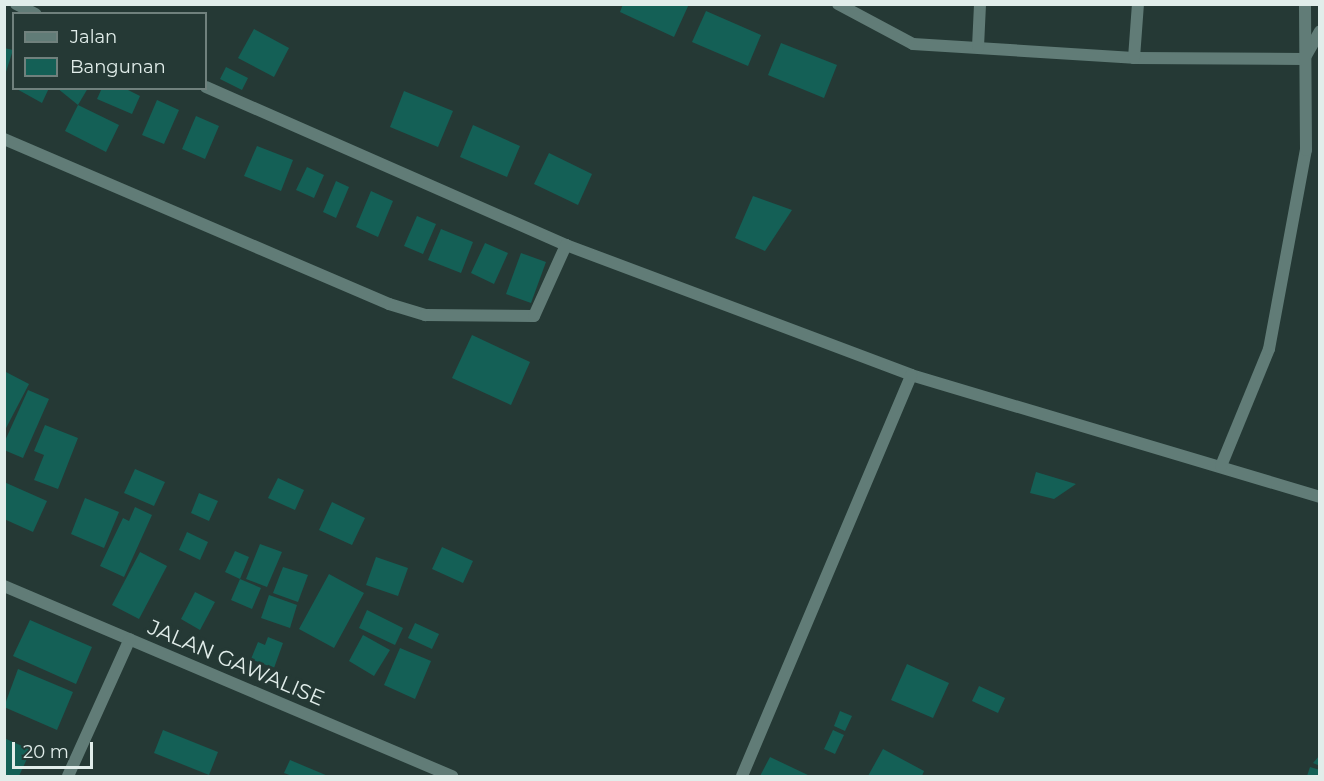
<!DOCTYPE html>
<html>
<head>
<meta charset="utf-8">
<style>
  body { margin:0 }
  #map { position:relative; width:1324px; height:781px; overflow:hidden; background:#253935; font-family:Montserrat,sans-serif }
  div>[style] { position:absolute }
  .building>* { inset:0; background:#146056 }
  .street>* { height:12px; margin:-6px; padding:0 6px; transform-origin:6px; border-radius:6px; background:#617c77 }
  span { translate:-50% -50%; white-space:nowrap; text-align:center; line-height:1.15; -webkit-text-stroke:6px #253935; paint-order:stroke }
  .street-label { font-size:21px; color:#e1edea }
  .frame { position:absolute; inset:0; border:6px solid #e1edea; pointer-events:none }
  .legend { position:absolute; left:12px; top:12px; width:195px; height:78px; box-sizing:border-box; background:#253935; border:2px solid #70817d; margin:0; padding:8px 10px; list-style:none; font-size:18px; color:#e1edea }
  .legend li { display:flex; align-items:center; gap:12px; height:30px }
  .legend b { width:30px; border:2px solid #70817d }
  .scale { position:absolute; left:12px; top:742px; width:81px; height:27px; box-sizing:border-box; border:3px solid #e1edea; border-top:0; padding-left:8px; font-size:18px; line-height:21px; white-space:nowrap; color:#e1edea; -webkit-text-stroke:4px #253935; paint-order:stroke }
</style>
</head>
<body>
<div id="map">
  <div class="building">
    <div style="clip-path:polygon(623px 4px,689px 4px,674px 37px,620px 12px)"></div>
    <div style="clip-path:polygon(706px 11px,761px 35px,748px 66px,692px 42px)"></div>
    <div style="clip-path:polygon(254px 29px,289px 48px,274px 77px,238px 58px)"></div>
    <div style="clip-path:polygon(781px 43px,837px 65px,824px 98px,768px 75px)"></div>
    <div style="clip-path:polygon(4px 48px,13px 50px,5px 75px,4px 75px)"></div>
    <div style="clip-path:polygon(226px 67px,248px 78px,242px 90px,220px 79px)"></div>
    <div style="clip-path:polygon(15px 88px,49px 88px,42px 103px)"></div>
    <div style="clip-path:polygon(57px 88px,88px 88px,78px 105px)"></div>
    <div style="clip-path:polygon(102px 88px,124px 88px,140px 96px,132px 114px,97px 99px)"></div>
    <div style="clip-path:polygon(404px 91px,453px 111px,438px 147px,390px 127px)"></div>
    <div style="clip-path:polygon(157px 100px,179px 110px,164px 144px,142px 135px)"></div>
    <div style="clip-path:polygon(78px 105px,119px 125px,106px 152px,65px 131px)"></div>
    <div style="clip-path:polygon(196px 116px,219px 126px,205px 159px,182px 149px)"></div>
    <div style="clip-path:polygon(473px 125px,520px 146px,507px 177px,460px 157px)"></div>
    <div style="clip-path:polygon(257px 146px,293px 160px,281px 191px,244px 176px)"></div>
    <div style="clip-path:polygon(549px 153px,592px 174px,578px 205px,534px 184px)"></div>
    <div style="clip-path:polygon(307px 167px,324px 175px,314px 198px,296px 190px)"></div>
    <div style="clip-path:polygon(336px 181px,349px 187px,336px 218px,323px 212px)"></div>
    <div style="clip-path:polygon(371px 191px,393px 201px,378px 237px,356px 227px)"></div>
    <div style="clip-path:polygon(753px 196px,792px 210px,765px 251px,735px 238px)"></div>
    <div style="clip-path:polygon(417px 216px,436px 224px,423px 254px,404px 246px)"></div>
    <div style="clip-path:polygon(441px 229px,473px 242px,461px 273px,428px 260px)"></div>
    <div style="clip-path:polygon(485px 243px,508px 253px,494px 284px,471px 273px)"></div>
    <div style="clip-path:polygon(521px 253px,546px 262px,531px 303px,506px 294px)"></div>
    <div style="clip-path:polygon(472px 335px,530px 362px,511px 405px,452px 378px)"></div>
    <div style="clip-path:polygon(4px 371px,29px 384px,4px 432px)"></div>
    <div style="clip-path:polygon(28px 390px,49px 399px,23px 458px,4px 450px,4px 443px)"></div>
    <div style="clip-path:polygon(45px 425px,78px 438px,58px 489px,34px 480px,44px 455px,34px 451px)"></div>
    <div style="clip-path:polygon(135px 469px,165px 482px,154px 506px,124px 493px)"></div>
    <div style="clip-path:polygon(1036px 472px,1076px 484px,1054px 499px,1030px 493px)"></div>
    <div style="clip-path:polygon(278px 478px,304px 490px,295px 510px,268px 498px)"></div>
    <div style="clip-path:polygon(4px 482px,47px 501px,33px 532px,4px 519px)"></div>
    <div style="clip-path:polygon(199px 493px,218px 501px,209px 521px,191px 513px)"></div>
    <div style="clip-path:polygon(85px 498px,119px 512px,104px 548px,71px 534px)"></div>
    <div style="clip-path:polygon(332px 502px,365px 518px,352px 545px,319px 530px)"></div>
    <div style="clip-path:polygon(135px 507px,152px 515px,124px 577px,100px 566px,123px 518px,129px 521px)"></div>
    <div style="clip-path:polygon(187px 532px,208px 542px,200px 560px,179px 550px)"></div>
    <div style="clip-path:polygon(260px 544px,282px 552px,267px 587px,246px 579px)"></div>
    <div style="clip-path:polygon(442px 547px,473px 561px,463px 583px,432px 569px)"></div>
    <div style="clip-path:polygon(235px 551px,249px 557px,240px 579px,225px 572px)"></div>
    <div style="clip-path:polygon(140px 552px,167px 566px,139px 619px,112px 605px)"></div>
    <div style="clip-path:polygon(376px 557px,408px 568px,398px 596px,366px 585px)"></div>
    <div style="clip-path:polygon(283px 567px,308px 575px,298px 602px,273px 593px)"></div>
    <div style="clip-path:polygon(329px 574px,364px 593px,334px 648px,299px 629px)"></div>
    <div style="clip-path:polygon(240px 579px,261px 588px,252px 609px,231px 600px)"></div>
    <div style="clip-path:polygon(195px 592px,215px 602px,200px 630px,181px 619px)"></div>
    <div style="clip-path:polygon(269px 595px,297px 605px,290px 628px,261px 618px)"></div>
    <div style="clip-path:polygon(367px 610px,403px 628px,395px 645px,359px 628px)"></div>
    <div style="clip-path:polygon(30px 620px,92px 647px,76px 684px,13px 656px)"></div>
    <div style="clip-path:polygon(415px 623px,439px 634px,432px 649px,408px 638px)"></div>
    <div style="clip-path:polygon(363px 635px,390px 650px,374px 676px,349px 661px)"></div>
    <div style="clip-path:polygon(268px 637px,283px 643px,274px 668px,251px 659px,258px 642px,265px 645px)"></div>
    <div style="clip-path:polygon(400px 648px,431px 661px,415px 699px,384px 685px)"></div>
    <div style="clip-path:polygon(907px 664px,949px 683px,933px 718px,891px 700px)"></div>
    <div style="clip-path:polygon(18px 669px,73px 692px,57px 730px,4px 707px)"></div>
    <div style="clip-path:polygon(979px 686px,1005px 698px,998px 713px,972px 701px)"></div>
    <div style="clip-path:polygon(840px 711px,852px 716px,845px 731px,834px 726px)"></div>
    <div style="clip-path:polygon(163px 730px,218px 752px,209px 775px,154px 753px)"></div>
    <div style="clip-path:polygon(833px 730px,844px 735px,835px 754px,824px 749px)"></div>
    <div style="clip-path:polygon(4px 738px,31px 750px,19px 776px,4px 776px)"></div>
    <div style="clip-path:polygon(883px 749px,924px 771px,922px 776px,868px 776px)"></div>
    <div style="clip-path:polygon(1320px 755px,1320px 766px,1313px 763px)"></div>
    <div style="clip-path:polygon(770px 757px,810px 776px,760px 776px)"></div>
    <div style="clip-path:polygon(290px 760px,328px 776px,292px 776px,284px 773px)"></div>
    <div style="clip-path:polygon(1310px 767px,1320px 770px,1320px 776px,1307px 776px)"></div>
  </div>
  <div class="street">
    <div style="left:16px;top:4px;width:22px;rotate:27deg"></div>
    <div style="left:838px;top:4px;width:85px;rotate:28.1deg"></div>
    <div style="left:913px;top:44px;width:221px;rotate:3.6deg"></div>
    <div style="left:1134px;top:58px;width:170px;rotate:0.3deg"></div>
    <div style="left:1304px;top:59px;width:32px;rotate:-60deg"></div>
    <div style="left:978px;top:47px;width:43px;rotate:-87.3deg"></div>
    <div style="left:1134px;top:58px;width:54px;rotate:-85.8deg"></div>
    <div style="left:206px;top:87px;width:393px;rotate:23.7deg"></div>
    <div style="left:566px;top:245px;width:369px;rotate:20.6deg"></div>
    <div style="left:911px;top:375px;width:427px;rotate:16.6deg"></div>
    <div style="left:4px;top:139px;width:419px;rotate:23.2deg"></div>
    <div style="left:389px;top:304px;width:38px;rotate:17deg"></div>
    <div style="left:425px;top:315px;width:109px;rotate:0.5deg"></div>
    <div style="left:534px;top:316px;width:78px;rotate:-65.7deg"></div>
    <div style="left:1221px;top:466px;width:126px;rotate:-67.7deg"></div>
    <div style="left:1269px;top:349px;width:202px;rotate:-79.5deg"></div>
    <div style="left:1306px;top:150px;width:146px;rotate:-90.4deg"></div>
    <div style="left:4px;top:586px;width:487px;rotate:23deg"></div>
    <div style="left:68px;top:776px;width:150px;rotate:-65.7deg"></div>
    <div style="left:742px;top:776px;width:435px;rotate:-67.1deg"></div>
  </div>
  <div class="street-label">
    <span style="left:236px;top:663px;rotate:23deg">JALAN GAWALISE</span>
  </div>
  <div class="frame"></div>
  <ul class="legend">
  <li><b style="height:8px;background:#617c77"></b>Jalan</li>
  <li><b style="height:16px;background:#146056"></b>Bangunan</li>
  </ul>
  <div class="scale">20 m</div>
</div>
</body>
</html>
